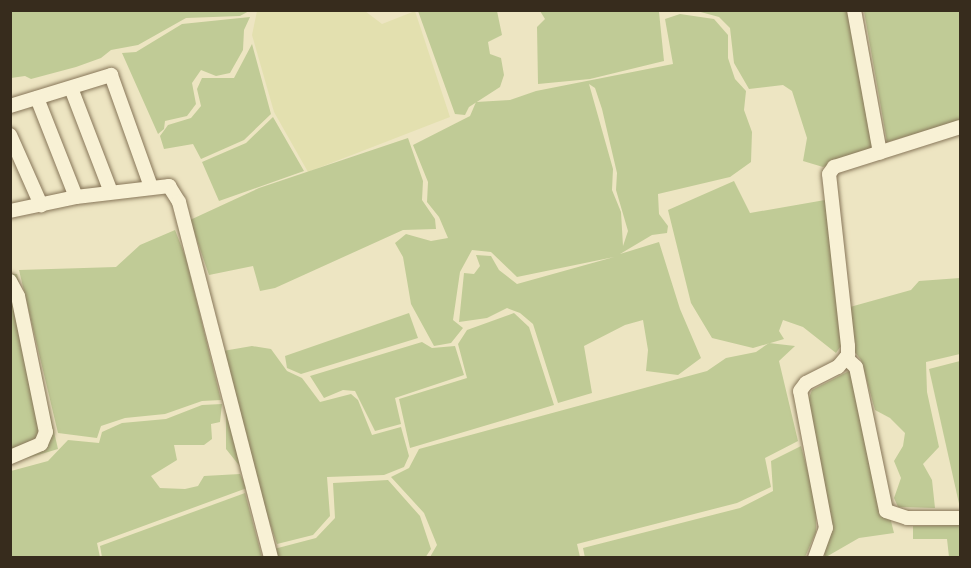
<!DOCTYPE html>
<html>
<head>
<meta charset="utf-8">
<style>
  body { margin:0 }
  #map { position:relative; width:971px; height:568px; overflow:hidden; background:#ede5c2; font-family:"Times New Roman",serif }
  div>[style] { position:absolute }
  .farmland>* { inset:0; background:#e3e0af }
  .green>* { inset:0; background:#c0cb96 }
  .roads { filter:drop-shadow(0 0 2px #877659) drop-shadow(0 0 2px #877659) }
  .minor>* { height:14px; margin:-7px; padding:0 7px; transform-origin:7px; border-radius:7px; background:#f8f1d5 }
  span { translate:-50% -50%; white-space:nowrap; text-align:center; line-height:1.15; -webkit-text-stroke:4.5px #f5eed1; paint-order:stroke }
  .frame { position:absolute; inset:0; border:12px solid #372c1d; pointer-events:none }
</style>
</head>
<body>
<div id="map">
  <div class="farmland">
    <div style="clip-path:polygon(257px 11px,365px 11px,382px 24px,415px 11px,450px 117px,308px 172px,274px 112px,252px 35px)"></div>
  </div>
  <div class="green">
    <div style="clip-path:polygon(11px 10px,249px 10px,249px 11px,240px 16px,186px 18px,138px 45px,111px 50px,101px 58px,76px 67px,31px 79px,25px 76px,11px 78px)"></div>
    <div style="clip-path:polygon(613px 10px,659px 12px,664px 61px,590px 79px,538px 84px,537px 27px,545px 19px,540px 11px)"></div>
    <div style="clip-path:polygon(418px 11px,497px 11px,502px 35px,488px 42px,490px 54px,501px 58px,504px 75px,500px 87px,469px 107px,465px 115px,455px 114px)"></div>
    <div style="clip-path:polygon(697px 11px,848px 11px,876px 148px,823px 167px,803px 161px,807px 138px,792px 91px,783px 85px,749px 89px,734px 63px,730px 28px,719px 17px)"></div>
    <div style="clip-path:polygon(864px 11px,960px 11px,960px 121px,887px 142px)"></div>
    <div style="clip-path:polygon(evenodd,680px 14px,714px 19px,728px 35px,728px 58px,735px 79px,746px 91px,744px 110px,752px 132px,751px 162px,730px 177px,658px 194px,659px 214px,668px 226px,667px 233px,652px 235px,620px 254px,659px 242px,680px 309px,701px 358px,678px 375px,646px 371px,648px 350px,643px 320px,625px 325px,584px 346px,592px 393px,558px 403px,533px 324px,520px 313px,507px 308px,487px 318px,459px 322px,464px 273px,474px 274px,480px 266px,476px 255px,491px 256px,499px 270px,517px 284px,614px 257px,517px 277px,491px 252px,472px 250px,460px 272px,453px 320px,463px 328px,451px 343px,434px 346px,411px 304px,403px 257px,395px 243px,406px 234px,431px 241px,448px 238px,439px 217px,427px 202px,428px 182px,413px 145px,470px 116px,476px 102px,510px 100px,536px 91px,673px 64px,665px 19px,680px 14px,589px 84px,595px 88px,602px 109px,617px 173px,616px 190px,628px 231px,623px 246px,621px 212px,612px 190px,613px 169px,589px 84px)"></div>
    <div style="clip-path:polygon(250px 17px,244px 30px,243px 50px,230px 73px,216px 76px,201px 70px,192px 83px,196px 104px,187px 116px,165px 121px,164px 129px,158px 134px,122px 53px,136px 52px,182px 24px)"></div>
    <div style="clip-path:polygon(252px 44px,271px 114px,244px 140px,201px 159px,193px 144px,164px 149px,160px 136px,168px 125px,191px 118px,201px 106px,197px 89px,202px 78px,234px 78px)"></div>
    <div style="clip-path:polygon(273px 117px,304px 171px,219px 201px,202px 162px,246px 143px)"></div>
    <div style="clip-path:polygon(408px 138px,423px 181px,422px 200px,435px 219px,436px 229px,403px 230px,275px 288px,260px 291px,253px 266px,209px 275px,190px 220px,259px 188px)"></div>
    <div style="clip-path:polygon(734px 181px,750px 213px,825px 200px,843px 343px,836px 353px,803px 327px,783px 320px,779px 331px,784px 339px,753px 348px,712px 338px,691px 303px,668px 210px)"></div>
    <div style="clip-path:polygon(175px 230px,186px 258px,221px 400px,202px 401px,165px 414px,125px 418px,101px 426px,97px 438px,58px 433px,19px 270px,116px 267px,140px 245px)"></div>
    <div style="clip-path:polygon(10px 274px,17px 274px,58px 449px,11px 463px)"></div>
    <div style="clip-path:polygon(960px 278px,960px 354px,926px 362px,927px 392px,939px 447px,923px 464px,932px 480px,935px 508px,898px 507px,894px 498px,901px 478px,894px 461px,903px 446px,905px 433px,890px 418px,875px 410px,861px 360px,855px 352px,850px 307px,911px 290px,919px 281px)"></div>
    <div style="clip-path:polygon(409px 313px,418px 338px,301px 374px,287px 368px,285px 356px)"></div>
    <div style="clip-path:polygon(514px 313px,529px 327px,554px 405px,410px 448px,399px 399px,467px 378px,458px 344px,467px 330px)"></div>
    <div style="clip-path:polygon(422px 342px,432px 348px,455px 346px,464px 375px,395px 398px,401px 424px,375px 431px,355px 391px,343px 390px,324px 398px,310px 376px)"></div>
    <div style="clip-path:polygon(769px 343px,795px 346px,779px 361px,798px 441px,765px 458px,771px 487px,737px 503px,577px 544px,580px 557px,430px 557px,437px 545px,424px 513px,391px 477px,409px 468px,419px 449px,707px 371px,726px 358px,756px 352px)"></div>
    <div style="clip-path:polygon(252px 346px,271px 349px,287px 371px,302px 378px,320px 402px,351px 394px,358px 400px,372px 435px,401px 427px,409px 456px,404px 467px,384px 475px,327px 477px,330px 516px,313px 535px,277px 544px,258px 489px,226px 449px,226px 412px,235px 404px,223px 351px)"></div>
    <div style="clip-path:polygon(960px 361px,960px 508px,929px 369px)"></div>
    <div style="clip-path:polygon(853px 369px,894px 533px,859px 538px,826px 557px,824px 554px,832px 521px,807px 403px,812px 390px)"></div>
    <div style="clip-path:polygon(222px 404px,220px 422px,211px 424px,212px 439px,204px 445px,174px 445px,177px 460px,151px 476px,160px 488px,185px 489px,198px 486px,204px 476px,240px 474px,247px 488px,97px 543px,100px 557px,11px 558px,11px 471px,48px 461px,68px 440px,99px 443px,102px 432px,122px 423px,166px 419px,202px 405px)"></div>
    <div style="clip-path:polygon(801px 446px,816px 502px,816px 532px,805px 557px,585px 558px,583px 548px,740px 508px,773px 491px,771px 461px)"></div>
    <div style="clip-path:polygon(388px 480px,420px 516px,431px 549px,425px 558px,276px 557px,274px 549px,316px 538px,335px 518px,333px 483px)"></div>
    <div style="clip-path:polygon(245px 493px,262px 557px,102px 557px,100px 546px)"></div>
    <div style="clip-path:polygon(960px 525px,960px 557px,949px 557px,947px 539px,913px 539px,913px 526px)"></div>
  </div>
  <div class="roads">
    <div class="minor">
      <div style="left:854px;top:10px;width:145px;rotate:79.7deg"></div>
      <div style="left:71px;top:88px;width:111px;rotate:69deg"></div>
      <div style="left:37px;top:98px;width:106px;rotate:68.5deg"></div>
      <div style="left:10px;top:106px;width:106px;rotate:-17.1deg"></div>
      <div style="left:111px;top:75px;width:119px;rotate:70.3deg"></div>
      <div style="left:10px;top:135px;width:77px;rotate:66.1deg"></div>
      <div style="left:10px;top:211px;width:67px;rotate:-12deg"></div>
      <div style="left:76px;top:197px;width:94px;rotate:-6.7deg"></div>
      <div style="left:169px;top:186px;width:19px;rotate:58deg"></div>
      <div style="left:179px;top:202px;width:368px;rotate:75.5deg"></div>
      <div style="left:10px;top:281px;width:17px;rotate:62deg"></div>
      <div style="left:18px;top:296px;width:139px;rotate:78.4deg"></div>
      <div style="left:46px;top:432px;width:13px;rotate:113deg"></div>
      <div style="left:41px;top:444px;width:34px;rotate:157deg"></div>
      <div style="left:846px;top:358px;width:13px;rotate:42deg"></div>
      <div style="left:856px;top:367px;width:147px;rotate:78.2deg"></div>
      <div style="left:886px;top:511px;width:22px;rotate:18deg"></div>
      <div style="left:907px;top:518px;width:53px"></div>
      <div style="left:815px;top:558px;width:32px;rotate:-70deg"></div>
      <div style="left:826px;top:528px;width:139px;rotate:-100.7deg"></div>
      <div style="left:800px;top:391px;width:10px;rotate:-53deg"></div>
      <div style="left:806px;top:383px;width:36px;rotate:-27deg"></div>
      <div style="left:838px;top:367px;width:16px;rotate:-50deg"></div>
      <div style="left:848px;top:355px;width:9px;rotate:-90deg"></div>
      <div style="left:848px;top:346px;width:173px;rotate:-96.3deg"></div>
      <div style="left:829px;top:174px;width:9px;rotate:-54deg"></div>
      <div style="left:834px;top:167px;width:132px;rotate:-17.6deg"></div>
    </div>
  </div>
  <div class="frame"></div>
</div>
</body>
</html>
